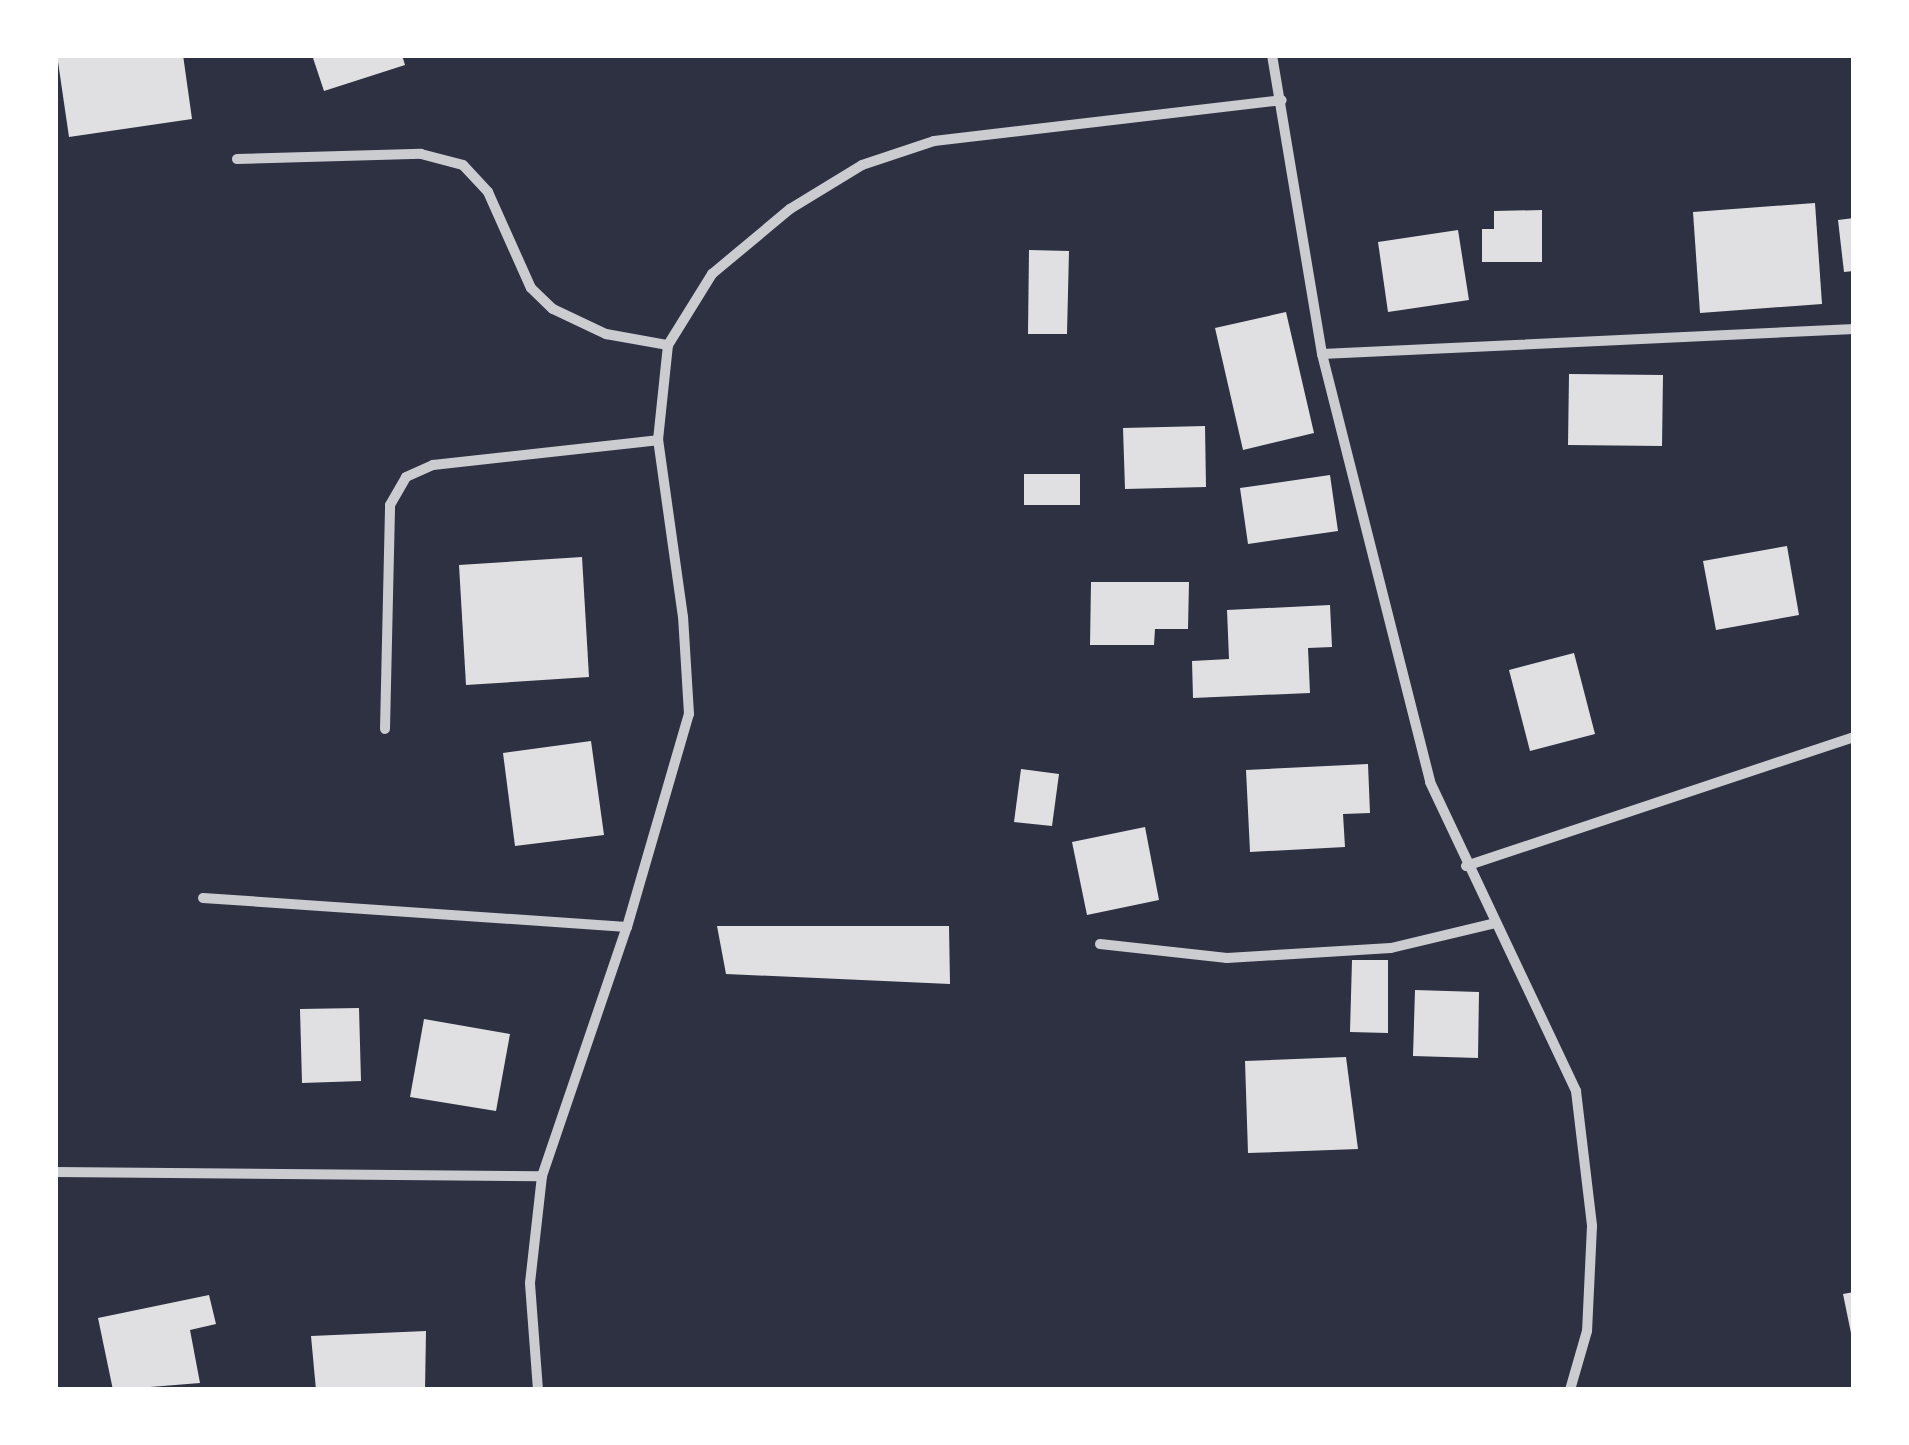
<!DOCTYPE html>
<html>
<head>
<meta charset="utf-8">
<style>
  body { margin:0 }
  #map { position:relative; width:1909px; height:1445px; overflow:hidden; background:#2d3142; font-family:Poppins,sans-serif }
  div>[style] { position:absolute }
  .building>* { inset:0; background:#e0e0e3 }
  .minor>* { height:10px; margin:-5px; padding:0 5px; transform-origin:5px; border-radius:5px; background:#caccd0 }
  span { translate:-50% -50%; white-space:nowrap; text-align:center; line-height:1.15; -webkit-text-stroke:9px #fff; paint-order:stroke }
  .frame { position:absolute; inset:0; border:58px solid #fff; pointer-events:none }
</style>
</head>
<body>
<div id="map">
  <div class="building">
    <div style="clip-path:polygon(57px 55px,183px 55px,192px 119px,69px 137px)"></div>
    <div style="clip-path:polygon(312px 55px,402px 55px,405px 65px,324px 91px)"></div>
    <div style="clip-path:polygon(1815px 203px,1822px 304px,1700px 313px,1693px 212px)"></div>
    <div style="clip-path:polygon(1542px 210px,1542px 262px,1482px 262px,1482px 229px,1494px 229px,1494px 211px)"></div>
    <div style="clip-path:polygon(1854px 218px,1854px 271px,1844px 272px,1838px 220px)"></div>
    <div style="clip-path:polygon(1458px 230px,1469px 300px,1388px 312px,1378px 242px)"></div>
    <div style="clip-path:polygon(1029px 250px,1069px 251px,1067px 334px,1028px 334px)"></div>
    <div style="clip-path:polygon(1286px 312px,1314px 433px,1243px 450px,1215px 328px)"></div>
    <div style="clip-path:polygon(1569px 374px,1663px 375px,1662px 446px,1568px 445px)"></div>
    <div style="clip-path:polygon(1205px 426px,1206px 487px,1125px 489px,1123px 428px)"></div>
    <div style="clip-path:polygon(1024px 474px,1080px 474px,1080px 505px,1024px 505px)"></div>
    <div style="clip-path:polygon(1330px 475px,1338px 531px,1248px 544px,1240px 488px)"></div>
    <div style="clip-path:polygon(1787px 546px,1799px 615px,1716px 630px,1703px 561px)"></div>
    <div style="clip-path:polygon(582px 557px,589px 677px,466px 685px,459px 565px)"></div>
    <div style="clip-path:polygon(1091px 582px,1189px 582px,1188px 629px,1155px 629px,1154px 645px,1090px 645px)"></div>
    <div style="clip-path:polygon(1330px 605px,1332px 647px,1308px 648px,1310px 693px,1193px 698px,1192px 661px,1229px 659px,1227px 610px)"></div>
    <div style="clip-path:polygon(1574px 653px,1595px 734px,1530px 751px,1509px 670px)"></div>
    <div style="clip-path:polygon(591px 741px,604px 835px,515px 846px,503px 753px)"></div>
    <div style="clip-path:polygon(1368px 764px,1370px 813px,1343px 814px,1345px 847px,1250px 852px,1246px 770px)"></div>
    <div style="clip-path:polygon(1021px 769px,1059px 774px,1052px 826px,1014px 822px)"></div>
    <div style="clip-path:polygon(1145px 827px,1159px 900px,1087px 915px,1072px 842px)"></div>
    <div style="clip-path:polygon(717px 926px,949px 926px,950px 984px,726px 974px)"></div>
    <div style="clip-path:polygon(1352px 960px,1388px 960px,1388px 1033px,1350px 1032px)"></div>
    <div style="clip-path:polygon(1415px 990px,1479px 992px,1478px 1058px,1413px 1056px)"></div>
    <div style="clip-path:polygon(359px 1008px,361px 1081px,302px 1083px,300px 1009px)"></div>
    <div style="clip-path:polygon(424px 1019px,510px 1034px,496px 1111px,410px 1097px)"></div>
    <div style="clip-path:polygon(1346px 1057px,1358px 1149px,1248px 1153px,1245px 1061px)"></div>
    <div style="clip-path:polygon(1854px 1292px,1854px 1338px,1852px 1338px,1843px 1294px)"></div>
    <div style="clip-path:polygon(209px 1295px,216px 1324px,190px 1330px,200px 1383px,113px 1390px,98px 1318px)"></div>
    <div style="clip-path:polygon(426px 1331px,425px 1390px,316px 1390px,311px 1336px)"></div>
  </div>
  <div class="minor">
    <div style="left:1272px;top:55px;width:303px;rotate:80.5deg"></div>
    <div style="left:1322px;top:354px;width:441px;rotate:75.8deg"></div>
    <div style="left:1430px;top:782px;width:342px;rotate:64.7deg"></div>
    <div style="left:1576px;top:1091px;width:136px;rotate:83.2deg"></div>
    <div style="left:1592px;top:1226px;width:105px;rotate:92.7deg"></div>
    <div style="left:1587px;top:1331px;width:61px;rotate:106.1deg"></div>
    <div style="left:237px;top:159px;width:184px;rotate:-1.6deg"></div>
    <div style="left:421px;top:154px;width:43px;rotate:14.7deg"></div>
    <div style="left:463px;top:165px;width:37px;rotate:47deg"></div>
    <div style="left:488px;top:192px;width:105px;rotate:65.9deg"></div>
    <div style="left:531px;top:288px;width:30px;rotate:44deg"></div>
    <div style="left:553px;top:309px;width:59px;rotate:25.3deg"></div>
    <div style="left:606px;top:334px;width:63px;rotate:10.1deg"></div>
    <div style="left:1322px;top:354px;width:533px;rotate:-2.69deg"></div>
    <div style="left:385px;top:729px;width:224px;rotate:-88.7deg"></div>
    <div style="left:390px;top:505px;width:32px;rotate:-60deg"></div>
    <div style="left:406px;top:477px;width:30px;rotate:-24deg"></div>
    <div style="left:433px;top:465px;width:226px;rotate:-6.3deg"></div>
    <div style="left:1466px;top:866px;width:409px;rotate:-18.4deg"></div>
    <div style="left:203px;top:898px;width:425px;rotate:3.9deg"></div>
    <div style="left:1100px;top:944px;width:128px;rotate:6.3deg"></div>
    <div style="left:1227px;top:958px;width:164px;rotate:-3.5deg"></div>
    <div style="left:1391px;top:948px;width:107px;rotate:-13.5deg"></div>
    <div style="left:55px;top:1172px;width:487px;rotate:0.5deg"></div>
    <div style="left:538px;top:1390px;width:107px;rotate:-94.3deg"></div>
    <div style="left:530px;top:1283px;width:108px;rotate:-83.6deg"></div>
    <div style="left:542px;top:1176px;width:263px;rotate:-71.2deg"></div>
    <div style="left:627px;top:927px;width:222px;rotate:-73.8deg"></div>
    <div style="left:689px;top:714px;width:97px;rotate:-93.5deg"></div>
    <div style="left:683px;top:617px;width:179px;rotate:-98deg"></div>
    <div style="left:658px;top:440px;width:96px;rotate:-84deg"></div>
    <div style="left:668px;top:345px;width:84px;rotate:-58.2deg"></div>
    <div style="left:712px;top:274px;width:102px;rotate:-39.8deg"></div>
    <div style="left:790px;top:209px;width:84px;rotate:-31.4deg"></div>
    <div style="left:862px;top:165px;width:76px;rotate:-18.4deg"></div>
    <div style="left:934px;top:141px;width:350px;rotate:-6.7deg"></div>
  </div>
  <div class="frame"></div>
</div>
</body>
</html>
